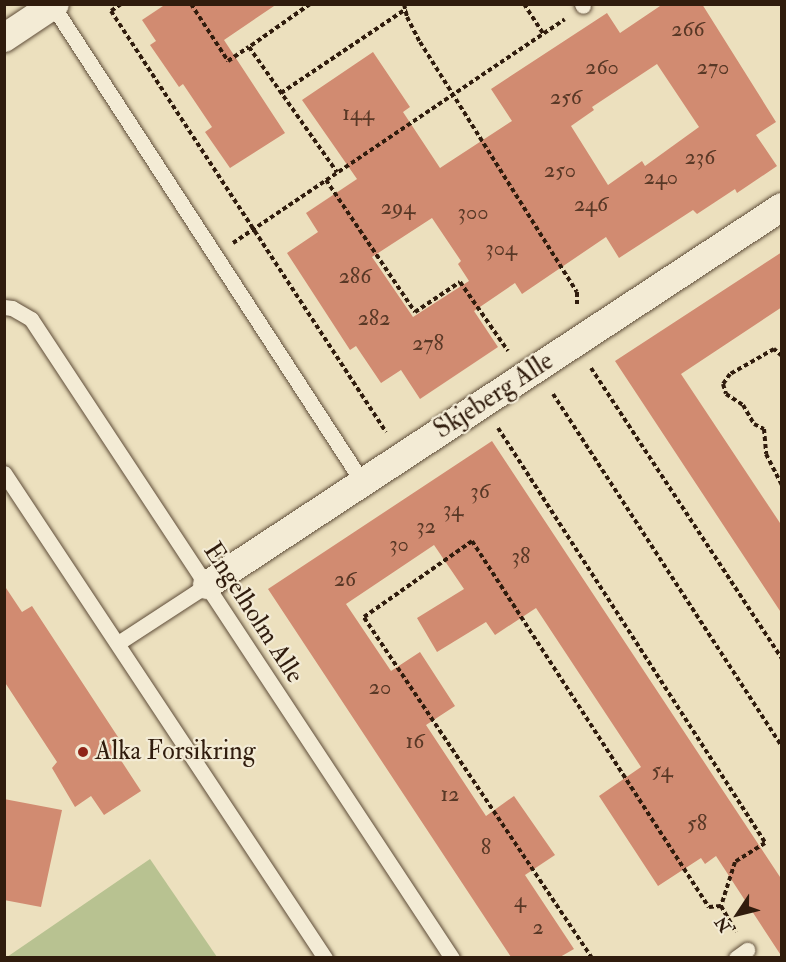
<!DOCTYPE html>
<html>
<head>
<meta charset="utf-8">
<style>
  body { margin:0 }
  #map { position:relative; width:786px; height:962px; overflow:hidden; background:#ece0be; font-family:"IM FELL Double Pica",serif }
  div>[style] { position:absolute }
  .green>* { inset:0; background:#b8c291 }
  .building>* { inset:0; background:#d18b71 }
  .path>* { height:4px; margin-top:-2px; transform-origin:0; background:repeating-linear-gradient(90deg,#301c0d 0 4.5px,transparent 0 7.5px) }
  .roads { filter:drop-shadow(0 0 2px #5f4d39) drop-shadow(0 0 2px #5f4d39) }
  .service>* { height:15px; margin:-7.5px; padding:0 7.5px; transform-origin:7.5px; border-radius:7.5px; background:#f3ebd5 }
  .minor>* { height:28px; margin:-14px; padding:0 14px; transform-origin:14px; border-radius:14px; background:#f3ebd5 }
  .dots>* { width:16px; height:16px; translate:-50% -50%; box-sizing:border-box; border:3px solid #f3ebd5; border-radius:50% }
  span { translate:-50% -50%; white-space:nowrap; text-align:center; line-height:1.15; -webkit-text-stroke:4.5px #f3ebd5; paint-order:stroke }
  .number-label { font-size:22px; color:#583826 }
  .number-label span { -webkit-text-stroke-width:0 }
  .street-label { font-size:26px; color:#301c0d }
  .poi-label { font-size:26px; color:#301c0d }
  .left { translate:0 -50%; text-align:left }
  .frame { position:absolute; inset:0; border:6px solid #301c0d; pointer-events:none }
  .north { position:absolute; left:708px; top:884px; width:60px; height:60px; -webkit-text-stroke:4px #f3ebd5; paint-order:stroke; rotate:235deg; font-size:16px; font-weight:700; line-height:24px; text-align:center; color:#301c0d }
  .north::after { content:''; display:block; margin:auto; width:21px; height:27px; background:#301c0d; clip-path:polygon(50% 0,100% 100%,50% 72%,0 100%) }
</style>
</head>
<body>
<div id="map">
  <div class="green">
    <div style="clip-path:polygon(150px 859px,217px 957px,7px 957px)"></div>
  </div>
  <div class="building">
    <div style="clip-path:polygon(166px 4px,277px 4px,224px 40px,285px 133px,230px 168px,205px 132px,212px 127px,183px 84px,179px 87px,150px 45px,156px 41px,142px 20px)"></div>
    <div style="clip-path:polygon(evenodd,663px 4px,702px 4px,776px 122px,756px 135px,777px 166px,737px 193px,735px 189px,697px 214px,693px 210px,619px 258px,606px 237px,522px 294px,515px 283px,474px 311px,498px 347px,420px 399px,401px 370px,381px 383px,356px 346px,350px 350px,287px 253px,318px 232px,306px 213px,357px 179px,302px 100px,373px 52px,410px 107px,403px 112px,440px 168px,512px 121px,491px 89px,607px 13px,620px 33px,663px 4px,657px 64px,699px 127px,645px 166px,642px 161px,608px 185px,571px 126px,594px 110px,592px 107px,657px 64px,663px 4px,432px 218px,461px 261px,458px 264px,469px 281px,413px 317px,372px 257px,432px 218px)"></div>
    <div style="clip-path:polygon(782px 252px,782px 307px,681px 374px,782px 526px,782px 614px,615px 361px)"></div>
    <div style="clip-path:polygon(492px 441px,782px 880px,782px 957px,716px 856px,705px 864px,701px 858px,658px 886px,599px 796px,641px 767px,536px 608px,495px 635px,486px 622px,437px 652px,417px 618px,464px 589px,434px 545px,346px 604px,391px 671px,420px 652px,455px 706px,426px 725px,486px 816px,514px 796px,555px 855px,525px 875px,574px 949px,560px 957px,511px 957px,268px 589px)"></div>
    <div style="clip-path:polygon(4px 585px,22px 612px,32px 606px,118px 737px,109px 742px,141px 791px,104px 815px,91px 796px,75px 807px,52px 768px,57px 762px,4px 681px)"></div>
    <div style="clip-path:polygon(4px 799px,62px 810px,41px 907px,4px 900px)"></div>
  </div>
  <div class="path">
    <div style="left:121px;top:4px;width:12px;rotate:145deg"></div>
    <div style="left:111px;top:11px;width:503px;rotate:56.85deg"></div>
    <div style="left:191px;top:4px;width:68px;rotate:57deg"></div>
    <div style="left:228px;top:61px;width:25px;rotate:-34deg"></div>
    <div style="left:310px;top:4px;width:75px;rotate:144.8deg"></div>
    <div style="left:249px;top:47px;width:153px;rotate:54.9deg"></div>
    <div style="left:404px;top:4px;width:13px;rotate:77deg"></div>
    <div style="left:407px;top:17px;width:28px;rotate:63deg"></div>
    <div style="left:420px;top:42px;width:295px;rotate:57.9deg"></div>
    <div style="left:577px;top:292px;width:14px;rotate:90deg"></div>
    <div style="left:524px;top:4px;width:35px;rotate:57deg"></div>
    <div style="left:281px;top:93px;width:151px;rotate:-33.9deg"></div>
    <div style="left:326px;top:180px;width:159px;rotate:56deg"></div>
    <div style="left:415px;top:312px;width:54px;rotate:-33.7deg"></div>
    <div style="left:460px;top:282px;width:84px;rotate:55.2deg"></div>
    <div style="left:233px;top:243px;width:400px;rotate:-34deg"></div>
    <div style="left:782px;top:356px;width:11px;rotate:-139deg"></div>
    <div style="left:774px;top:349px;width:51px;rotate:150.4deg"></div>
    <div style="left:730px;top:374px;width:12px;rotate:125deg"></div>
    <div style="left:723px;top:384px;width:10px;rotate:73deg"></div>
    <div style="left:726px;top:394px;width:20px;rotate:33deg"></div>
    <div style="left:743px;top:405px;width:22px;rotate:60deg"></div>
    <div style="left:754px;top:424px;width:11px;rotate:27deg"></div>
    <div style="left:764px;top:429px;width:25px;rotate:85deg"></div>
    <div style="left:766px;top:454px;width:35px;rotate:63deg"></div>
    <div style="left:591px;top:368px;width:348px;rotate:56.7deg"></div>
    <div style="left:553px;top:394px;width:420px;rotate:57deg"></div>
    <div style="left:498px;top:428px;width:493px;rotate:57.2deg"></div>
    <div style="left:765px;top:843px;width:36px;rotate:148deg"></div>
    <div style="left:735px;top:862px;width:46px;rotate:107.7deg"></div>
    <div style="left:721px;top:906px;width:30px;rotate:60deg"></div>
    <div style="left:592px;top:958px;width:410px;rotate:-123.8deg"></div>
    <div style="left:364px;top:617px;width:132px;rotate:-35.1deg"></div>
    <div style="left:472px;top:541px;width:436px;rotate:57.1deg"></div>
    <div style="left:709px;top:907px;width:12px;rotate:-5deg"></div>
  </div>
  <div class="roads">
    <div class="service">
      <div style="left:582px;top:4px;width:2px;rotate:63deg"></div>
      <div style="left:53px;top:6px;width:569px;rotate:56.98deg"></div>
      <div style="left:4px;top:307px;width:8px;rotate:7deg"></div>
      <div style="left:12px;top:308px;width:22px;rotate:30deg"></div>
      <div style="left:31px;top:319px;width:765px;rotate:56.62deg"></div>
      <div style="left:4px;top:473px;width:582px;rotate:56.5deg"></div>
      <div style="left:118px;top:643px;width:106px;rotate:-33.1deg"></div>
      <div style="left:736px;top:958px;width:14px;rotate:-36deg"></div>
    </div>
    <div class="minor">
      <div style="left:4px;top:38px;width:61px;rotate:-33.7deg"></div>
      <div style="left:207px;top:585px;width:688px;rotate:-33.32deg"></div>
    </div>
  </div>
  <div class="dots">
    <div style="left:83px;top:752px;background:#8f2418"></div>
  </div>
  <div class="number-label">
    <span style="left:688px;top:30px">266</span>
    <span style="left:602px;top:68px">260</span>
    <span style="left:713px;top:68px">270</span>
    <span style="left:566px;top:98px">256</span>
    <span style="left:358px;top:114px">144</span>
    <span style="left:700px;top:158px">236</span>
    <span style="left:560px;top:171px">250</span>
    <span style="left:661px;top:178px">240</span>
    <span style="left:591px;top:205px">246</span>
    <span style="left:398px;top:208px">294</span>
    <span style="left:473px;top:213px">300</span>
    <span style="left:501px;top:249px">304</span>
    <span style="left:355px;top:277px">286</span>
    <span style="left:374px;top:319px">282</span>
    <span style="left:428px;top:344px">278</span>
    <span style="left:480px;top:492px">36</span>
    <span style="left:453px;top:510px">34</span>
    <span style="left:426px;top:527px">32</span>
    <span style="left:399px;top:545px">30</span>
    <span style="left:521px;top:557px">38</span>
    <span style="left:345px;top:580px">26</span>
    <span style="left:380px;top:688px">20</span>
    <span style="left:415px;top:742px">16</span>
    <span style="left:662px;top:771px">54</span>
    <span style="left:450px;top:795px">12</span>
    <span style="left:697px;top:824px">58</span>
    <span style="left:486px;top:848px">8</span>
    <span style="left:520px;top:901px">4</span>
    <span style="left:538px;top:928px">2</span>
  </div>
  <div class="street-label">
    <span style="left:494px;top:396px;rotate:-33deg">Skjeberg Alle</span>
    <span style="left:253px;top:613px;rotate:57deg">Engelholm Alle</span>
  </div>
  <div class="poi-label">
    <span class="left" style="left:95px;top:752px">Alka Forsikring</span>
  </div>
  <div class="frame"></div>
  <div class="north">N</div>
</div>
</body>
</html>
